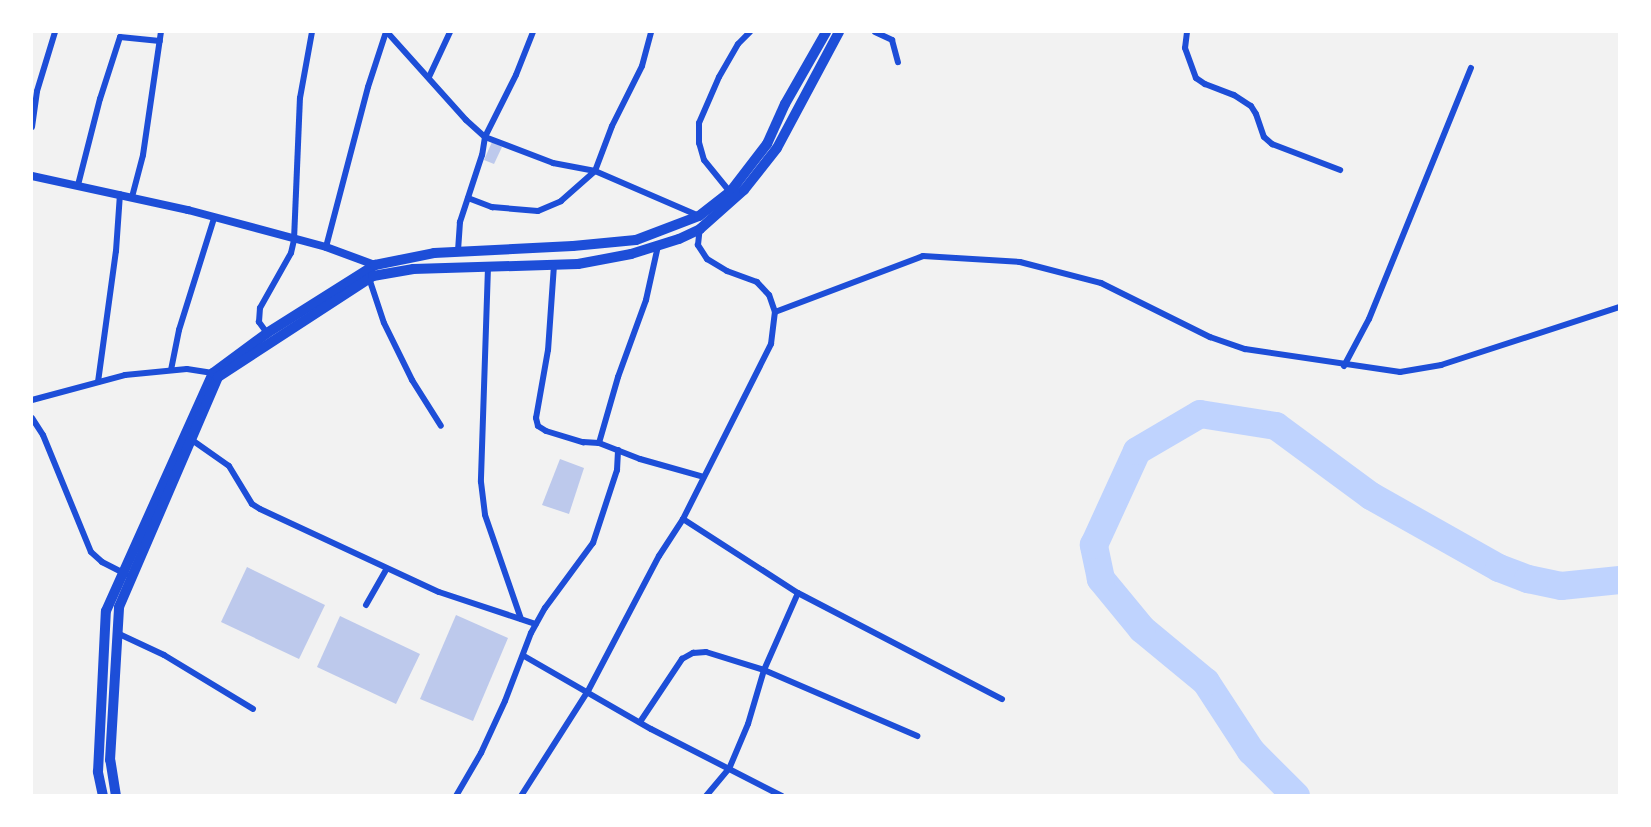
<!DOCTYPE html>
<html>
<head>
<meta charset="utf-8">
<style>
  body { margin:0 }
  #map { position:relative; width:1651px; height:827px; overflow:hidden; background:#f2f2f2; font-family:"Asap Condensed",sans-serif }
  div>[style] { position:absolute }
  .river>* { height:28px; margin:-14px; padding:0 14px; transform-origin:14px; border-radius:14px; background:#bfd3fe }
  .building>* { inset:0; background:#bdc9ec }
  .minor>* { height:6px; margin:-3px; padding:0 3px; transform-origin:3px; border-radius:3px; background:#1d4ed8 }
  .tertiary>* { height:8px; margin:-4px; padding:0 4px; transform-origin:4px; border-radius:4px; background:#1d4ed8 }
  .trunk>* { height:10px; margin:-5px; padding:0 5px; transform-origin:5px; border-radius:5px; background:#1d4ed8 }
  span { translate:-50% -50%; white-space:nowrap; text-align:center; line-height:1.15; -webkit-text-stroke:5px #fff; paint-order:stroke }
  .frame { position:absolute; inset:0; border:33px solid #fff; pointer-events:none }
</style>
</head>
<body>
<div id="map">
  <div class="river">
    <div style="left:1296px;top:796px;width:64px;rotate:-135deg"></div>
    <div style="left:1251px;top:751px;width:82px;rotate:-123.1deg"></div>
    <div style="left:1206px;top:682px;width:83px;rotate:-140.4deg"></div>
    <div style="left:1142px;top:629px;width:65px;rotate:-129.4deg"></div>
    <div style="left:1101px;top:579px;width:35px;rotate:-102deg"></div>
    <div style="left:1094px;top:545px;width:103px;rotate:-65.4deg"></div>
    <div style="left:1137px;top:451px;width:73px;rotate:-30.4deg"></div>
    <div style="left:1200px;top:414px;width:77px;rotate:9deg"></div>
    <div style="left:1276px;top:426px;width:118px;rotate:36.4deg"></div>
    <div style="left:1371px;top:496px;width:147px;rotate:29.4deg"></div>
    <div style="left:1499px;top:568px;width:31px;rotate:21deg"></div>
    <div style="left:1528px;top:579px;width:34px;rotate:12deg"></div>
    <div style="left:1561px;top:586px;width:59px;rotate:-5.8deg"></div>
  </div>
  <div class="building">
    <div style="clip-path:polygon(492px 142px,502px 147px,494px 164px,484px 160px)"></div>
    <div style="clip-path:polygon(560px 459px,584px 468px,569px 514px,542px 505px)"></div>
    <div style="clip-path:polygon(247px 567px,325px 605px,299px 659px,221px 622px)"></div>
    <div style="clip-path:polygon(456px 615px,508px 638px,473px 721px,420px 699px)"></div>
    <div style="clip-path:polygon(340px 616px,420px 654px,396px 704px,317px 667px)"></div>
  </div>
  <div class="minor">
    <div style="left:387px;top:32px;width:118px;rotate:48.1deg"></div>
    <div style="left:466px;top:120px;width:25px;rotate:42deg"></div>
    <div style="left:485px;top:137px;width:18px;rotate:99deg"></div>
    <div style="left:482px;top:155px;width:71px;rotate:108.2deg"></div>
    <div style="left:460px;top:222px;width:29px;rotate:94deg"></div>
    <div style="left:533px;top:32px;width:46px;rotate:111.6deg"></div>
    <div style="left:516px;top:75px;width:69px;rotate:116.6deg"></div>
    <div style="left:485px;top:137px;width:73px;rotate:20.9deg"></div>
    <div style="left:553px;top:163px;width:43px;rotate:10.8deg"></div>
    <div style="left:595px;top:171px;width:111px;rotate:23.3deg"></div>
    <div style="left:875px;top:32px;width:19px;rotate:25deg"></div>
    <div style="left:892px;top:40px;width:23px;rotate:75deg"></div>
    <div style="left:1187px;top:32px;width:16px;rotate:97deg"></div>
    <div style="left:1185px;top:48px;width:32px;rotate:70deg"></div>
    <div style="left:1196px;top:78px;width:11px;rotate:34deg"></div>
    <div style="left:1205px;top:84px;width:31px;rotate:21deg"></div>
    <div style="left:1234px;top:95px;width:20px;rotate:33deg"></div>
    <div style="left:1251px;top:106px;width:9px;rotate:58deg"></div>
    <div style="left:1256px;top:114px;width:24px;rotate:71deg"></div>
    <div style="left:1264px;top:137px;width:11px;rotate:41deg"></div>
    <div style="left:1272px;top:144px;width:73px;rotate:20.9deg"></div>
    <div style="left:429px;top:77px;width:50px;rotate:-65deg"></div>
    <div style="left:32px;top:127px;width:36px;rotate:-82deg"></div>
    <div style="left:37px;top:91px;width:62px;rotate:-73deg"></div>
    <div style="left:78px;top:185px;width:89px;rotate:-75.7deg"></div>
    <div style="left:100px;top:99px;width:65px;rotate:-72.1deg"></div>
    <div style="left:120px;top:37px;width:40px;rotate:5.7deg"></div>
    <div style="left:730px;top:192px;width:41px;rotate:-129.1deg"></div>
    <div style="left:704px;top:160px;width:18px;rotate:-106deg"></div>
    <div style="left:699px;top:143px;width:20px;rotate:-90deg"></div>
    <div style="left:699px;top:123px;width:50px;rotate:-66.5deg"></div>
    <div style="left:719px;top:77px;width:38px;rotate:-60deg"></div>
    <div style="left:738px;top:44px;width:17px;rotate:-45deg"></div>
    <div style="left:132px;top:197px;width:43px;rotate:-75.3deg"></div>
    <div style="left:143px;top:155px;width:124px;rotate:-81.7deg"></div>
    <div style="left:468px;top:198px;width:26px;rotate:21deg"></div>
    <div style="left:492px;top:207px;width:46px;rotate:5deg"></div>
    <div style="left:538px;top:211px;width:25px;rotate:-23deg"></div>
    <div style="left:561px;top:201px;width:45px;rotate:-41.4deg"></div>
    <div style="left:595px;top:171px;width:48px;rotate:-69.3deg"></div>
    <div style="left:612px;top:126px;width:67px;rotate:-63.4deg"></div>
    <div style="left:642px;top:66px;width:35px;rotate:-75deg"></div>
    <div style="left:326px;top:247px;width:165px;rotate:-75.3deg"></div>
    <div style="left:368px;top:87px;width:58px;rotate:-71.9deg"></div>
    <div style="left:554px;top:265px;width:85px;rotate:94deg"></div>
    <div style="left:548px;top:350px;width:69px;rotate:100deg"></div>
    <div style="left:536px;top:418px;width:8px;rotate:76deg"></div>
    <div style="left:538px;top:426px;width:9px;rotate:32deg"></div>
    <div style="left:546px;top:431px;width:39px;rotate:17deg"></div>
    <div style="left:583px;top:442px;width:16px;rotate:4deg"></div>
    <div style="left:599px;top:443px;width:44px;rotate:21.3deg"></div>
    <div style="left:640px;top:459px;width:66px;rotate:15.7deg"></div>
    <div style="left:488px;top:267px;width:215px;rotate:91.9deg"></div>
    <div style="left:481px;top:482px;width:33px;rotate:83deg"></div>
    <div style="left:485px;top:515px;width:110px;rotate:70.9deg"></div>
    <div style="left:369px;top:278px;width:47px;rotate:71.6deg"></div>
    <div style="left:384px;top:323px;width:64px;rotate:63.8deg"></div>
    <div style="left:412px;top:380px;width:54px;rotate:57.8deg"></div>
    <div style="left:775px;top:312px;width:158px;rotate:-20.7deg"></div>
    <div style="left:923px;top:256px;width:97px;rotate:3.5deg"></div>
    <div style="left:1020px;top:262px;width:84px;rotate:14.5deg"></div>
    <div style="left:1101px;top:283px;width:122px;rotate:26.4deg"></div>
    <div style="left:1210px;top:337px;width:37px;rotate:19deg"></div>
    <div style="left:1245px;top:349px;width:157px;rotate:8.4deg"></div>
    <div style="left:1400px;top:372px;width:42px;rotate:-9.7deg"></div>
    <div style="left:1441px;top:365px;width:188px;rotate:-18deg"></div>
    <div style="left:267px;top:333px;width:14px;rotate:-126deg"></div>
    <div style="left:259px;top:322px;width:14px;rotate:-86deg"></div>
    <div style="left:260px;top:308px;width:63px;rotate:-60.6deg"></div>
    <div style="left:291px;top:253px;width:13px;rotate:-77deg"></div>
    <div style="left:294px;top:240px;width:142px;rotate:-87.6deg"></div>
    <div style="left:300px;top:98px;width:67px;rotate:-79.7deg"></div>
    <div style="left:1344px;top:366px;width:53px;rotate:-62deg"></div>
    <div style="left:1369px;top:319px;width:271px;rotate:-67.9deg"></div>
    <div style="left:171px;top:370px;width:41px;rotate:-78.7deg"></div>
    <div style="left:179px;top:330px;width:117px;rotate:-72.6deg"></div>
    <div style="left:98px;top:382px;width:132px;rotate:-82.2deg"></div>
    <div style="left:116px;top:251px;width:57px;rotate:-86deg"></div>
    <div style="left:32px;top:400px;width:96px;rotate:-15deg"></div>
    <div style="left:125px;top:375px;width:62px;rotate:-5.5deg"></div>
    <div style="left:187px;top:369px;width:26px;rotate:9deg"></div>
    <div style="left:32px;top:418px;width:20px;rotate:57deg"></div>
    <div style="left:43px;top:435px;width:126px;rotate:67.7deg"></div>
    <div style="left:91px;top:552px;width:15px;rotate:42deg"></div>
    <div style="left:102px;top:562px;width:27px;rotate:27deg"></div>
    <div style="left:192px;top:440px;width:45px;rotate:35.1deg"></div>
    <div style="left:229px;top:466px;width:44px;rotate:58.8deg"></div>
    <div style="left:252px;top:504px;width:9px;rotate:32deg"></div>
    <div style="left:260px;top:509px;width:197px;rotate:24.9deg"></div>
    <div style="left:439px;top:592px;width:102px;rotate:18.3deg"></div>
    <div style="left:599px;top:443px;width:69px;rotate:-73.9deg"></div>
    <div style="left:618px;top:377px;width:82px;rotate:-70deg"></div>
    <div style="left:646px;top:300px;width:55px;rotate:-77.5deg"></div>
    <div style="left:683px;top:519px;width:137px;rotate:32.8deg"></div>
    <div style="left:798px;top:593px;width:230px;rotate:27.5deg"></div>
    <div style="left:366px;top:605px;width:40px;rotate:-60.3deg"></div>
    <div style="left:117px;top:633px;width:52px;rotate:25.1deg"></div>
    <div style="left:164px;top:655px;width:104px;rotate:31.2deg"></div>
    <div style="left:524px;top:656px;width:146px;rotate:29.9deg"></div>
    <div style="left:651px;top:729px;width:147px;rotate:27.1deg"></div>
    <div style="left:640px;top:722px;width:76px;rotate:-56.3deg"></div>
    <div style="left:682px;top:659px;width:13px;rotate:-29deg"></div>
    <div style="left:693px;top:653px;width:13px;rotate:-4deg"></div>
    <div style="left:706px;top:652px;width:61px;rotate:17.2deg"></div>
    <div style="left:764px;top:670px;width:167px;rotate:23.3deg"></div>
    <div style="left:456px;top:796px;width:50px;rotate:-59.8deg"></div>
    <div style="left:481px;top:753px;width:57px;rotate:-65.2deg"></div>
    <div style="left:505px;top:701px;width:73px;rotate:-69.1deg"></div>
    <div style="left:531px;top:633px;width:29px;rotate:-61deg"></div>
    <div style="left:545px;top:608px;width:81px;rotate:-53.6deg"></div>
    <div style="left:593px;top:543px;width:77px;rotate:-71.8deg"></div>
    <div style="left:617px;top:470px;width:20px;rotate:-87deg"></div>
    <div style="left:521px;top:796px;width:125px;rotate:-57.5deg"></div>
    <div style="left:588px;top:691px;width:153px;rotate:-62.3deg"></div>
    <div style="left:659px;top:556px;width:44px;rotate:-57deg"></div>
    <div style="left:683px;top:519px;width:196px;rotate:-63.3deg"></div>
    <div style="left:771px;top:344px;width:32px;rotate:-83deg"></div>
    <div style="left:775px;top:312px;width:18px;rotate:-109deg"></div>
    <div style="left:769px;top:295px;width:18px;rotate:-133deg"></div>
    <div style="left:757px;top:282px;width:32px;rotate:-160deg"></div>
    <div style="left:727px;top:271px;width:23px;rotate:-149deg"></div>
    <div style="left:707px;top:259px;width:17px;rotate:-123deg"></div>
    <div style="left:698px;top:245px;width:18px;rotate:-84deg"></div>
    <div style="left:706px;top:796px;width:35px;rotate:-50deg"></div>
    <div style="left:729px;top:769px;width:49px;rotate:-67.1deg"></div>
    <div style="left:748px;top:724px;width:56px;rotate:-73.5deg"></div>
    <div style="left:764px;top:670px;width:84px;rotate:-66.2deg"></div>
  </div>
  <div class="tertiary">
    <div style="left:32px;top:176px;width:160px;rotate:12.3deg"></div>
    <div style="left:188px;top:210px;width:143px;rotate:15deg"></div>
    <div style="left:326px;top:247px;width:52px;rotate:20.2deg"></div>
  </div>
  <div class="trunk">
    <div style="left:103px;top:796px;width:25px;rotate:-102deg"></div>
    <div style="left:98px;top:772px;width:161px;rotate:-87.2deg"></div>
    <div style="left:106px;top:611px;width:261px;rotate:-65.8deg"></div>
    <div style="left:213px;top:373px;width:67px;rotate:-36.5deg"></div>
    <div style="left:267px;top:333px;width:128px;rotate:-32.2deg"></div>
    <div style="left:375px;top:265px;width:60px;rotate:-11.5deg"></div>
    <div style="left:434px;top:253px;width:139px;rotate:-2.9deg"></div>
    <div style="left:573px;top:246px;width:63px;rotate:-5.4deg"></div>
    <div style="left:636px;top:240px;width:67px;rotate:-20.9deg"></div>
    <div style="left:699px;top:216px;width:39px;rotate:-38deg"></div>
    <div style="left:730px;top:192px;width:61px;rotate:-52.4deg"></div>
    <div style="left:767px;top:144px;width:44px;rotate:-65.8deg"></div>
    <div style="left:785px;top:104px;width:83px;rotate:-60.3deg"></div>
    <div style="left:116px;top:796px;width:36px;rotate:-99deg"></div>
    <div style="left:110px;top:760px;width:153px;rotate:-86.6deg"></div>
    <div style="left:119px;top:607px;width:250px;rotate:-66.7deg"></div>
    <div style="left:218px;top:377px;width:185px;rotate:-33.1deg"></div>
    <div style="left:373px;top:276px;width:41px;rotate:-9.9deg"></div>
    <div style="left:413px;top:269px;width:165px;rotate:-1.7deg"></div>
    <div style="left:578px;top:264px;width:54px;rotate:-10.7deg"></div>
    <div style="left:631px;top:254px;width:50px;rotate:-17.4deg"></div>
    <div style="left:679px;top:239px;width:23px;rotate:-25deg"></div>
    <div style="left:700px;top:229px;width:59px;rotate:-41.6deg"></div>
    <div style="left:744px;top:190px;width:53px;rotate:-51.8deg"></div>
    <div style="left:777px;top:148px;width:132px;rotate:-61.9deg"></div>
  </div>
  <div class="frame"></div>
</div>
</body>
</html>
